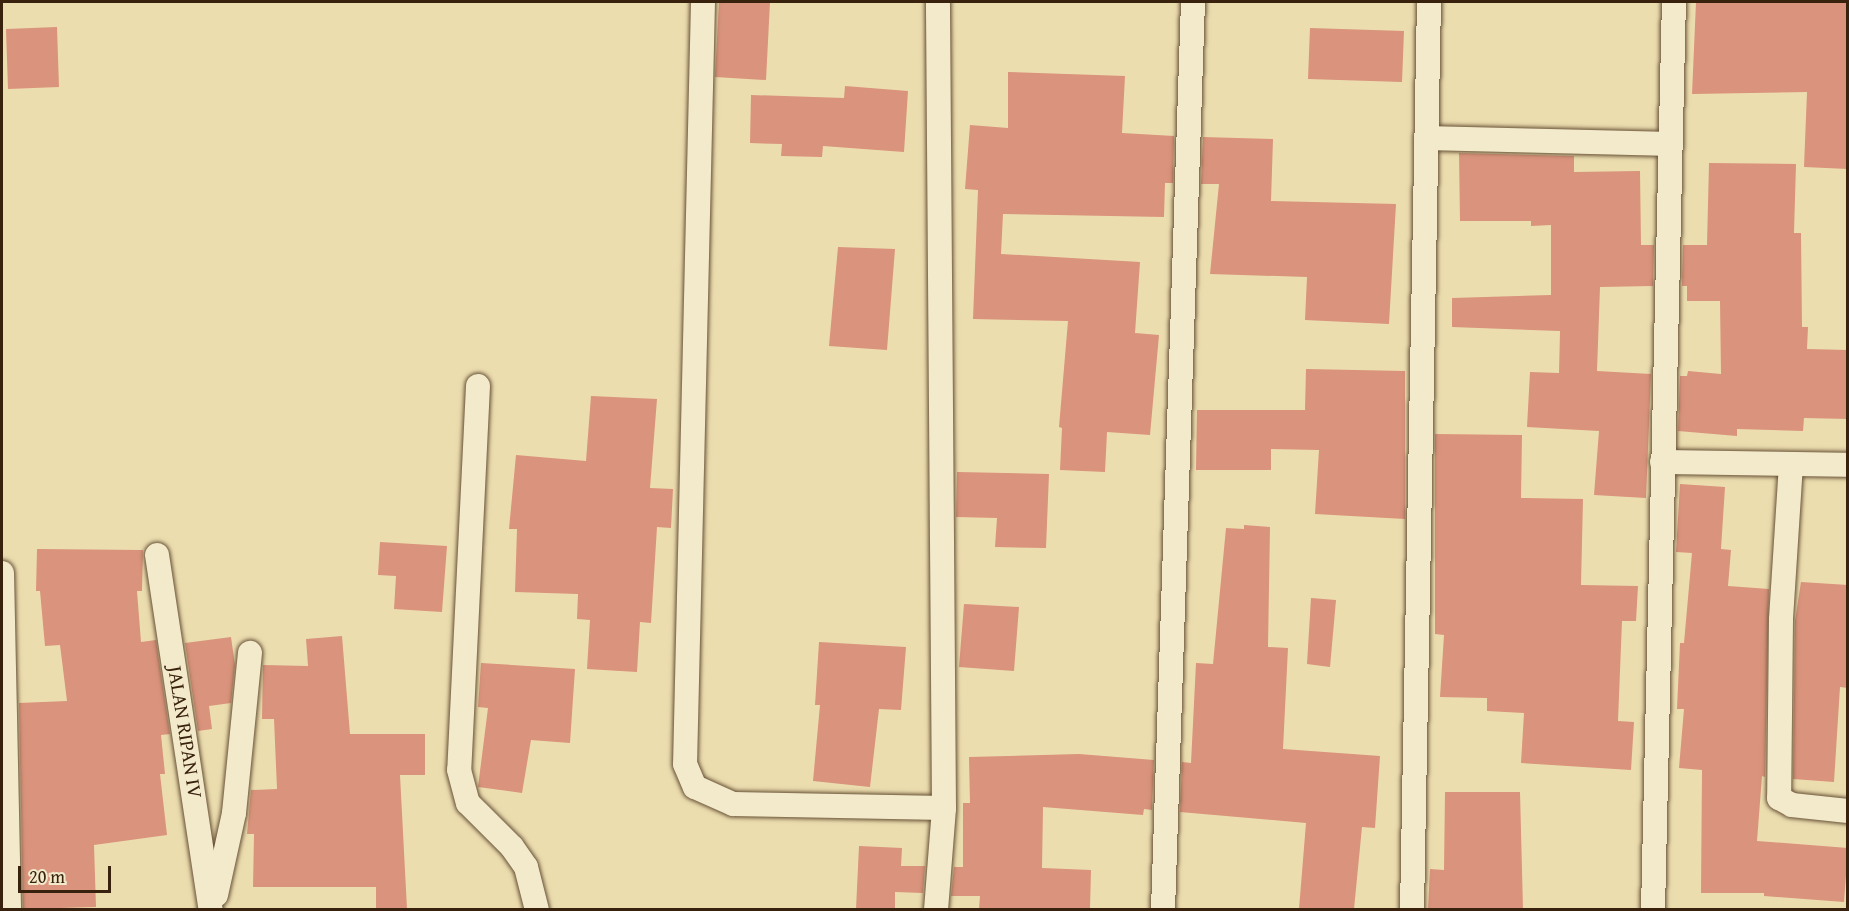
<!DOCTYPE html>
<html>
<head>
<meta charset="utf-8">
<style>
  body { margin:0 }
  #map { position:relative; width:1849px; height:911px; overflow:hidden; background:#ecddaf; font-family:"Gentium Book Plus",serif }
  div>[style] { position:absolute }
  .building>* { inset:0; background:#da937c }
  .roads { filter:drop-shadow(0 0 2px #665136) drop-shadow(0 0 2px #665136) }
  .minor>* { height:24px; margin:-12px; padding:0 12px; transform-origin:12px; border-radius:12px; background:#f3e9cb }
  span { translate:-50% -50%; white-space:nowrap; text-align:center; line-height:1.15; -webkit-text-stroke:4.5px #f3e9cb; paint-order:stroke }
  .street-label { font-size:20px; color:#39220d }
  .frame { position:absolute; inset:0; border:3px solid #39220d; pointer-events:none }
  .scale { position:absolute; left:18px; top:866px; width:93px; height:27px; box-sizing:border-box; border:3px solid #39220d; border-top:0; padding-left:8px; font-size:18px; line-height:21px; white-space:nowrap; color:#39220d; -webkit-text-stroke:4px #f3e9cb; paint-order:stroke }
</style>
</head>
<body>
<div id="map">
  <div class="building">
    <div style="clip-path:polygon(719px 2px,770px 2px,766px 80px,715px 77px)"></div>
    <div style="clip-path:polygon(1696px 2px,1848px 2px,1848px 169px,1804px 167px,1807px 92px,1692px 94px)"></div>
    <div style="clip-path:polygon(57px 27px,59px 87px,8px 89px,6px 29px)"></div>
    <div style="clip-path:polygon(1310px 28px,1404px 31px,1402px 82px,1308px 79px)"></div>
    <div style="clip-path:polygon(1008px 72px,1125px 76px,1122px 133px,1174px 136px,1173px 183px,1165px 183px,1164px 217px,1003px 214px,1001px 254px,1140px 262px,1135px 333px,1159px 335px,1150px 435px,1107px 432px,1105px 472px,1060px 470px,1062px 428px,1059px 427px,1068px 321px,973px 319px,978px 190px,965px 189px,970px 125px,1008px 128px)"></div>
    <div style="clip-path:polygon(845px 86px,908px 91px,904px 152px,823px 146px,822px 157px,781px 156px,782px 144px,750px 143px,751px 95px,844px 98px)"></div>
    <div style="clip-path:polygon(1203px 137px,1273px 139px,1271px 201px,1396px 204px,1389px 324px,1305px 320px,1307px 277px,1210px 274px,1219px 184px,1201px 184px)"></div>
    <div style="clip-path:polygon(1459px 153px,1574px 156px,1574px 172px,1640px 171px,1641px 245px,1654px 245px,1653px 286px,1600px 287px,1597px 371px,1651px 374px,1646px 498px,1594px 495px,1599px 431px,1527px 427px,1530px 372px,1559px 373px,1560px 331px,1452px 327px,1452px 298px,1551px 295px,1551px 225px,1531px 226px,1531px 221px,1460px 221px)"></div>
    <div style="clip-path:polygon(1709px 163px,1796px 164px,1794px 233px,1801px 233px,1802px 327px,1808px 327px,1807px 349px,1848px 350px,1848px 419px,1804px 418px,1803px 431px,1737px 429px,1737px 436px,1678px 431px,1680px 376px,1687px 376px,1688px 371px,1721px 374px,1720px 301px,1687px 301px,1687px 286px,1682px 286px,1683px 245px,1707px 245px)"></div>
    <div style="clip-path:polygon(838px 247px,895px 249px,887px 350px,829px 346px)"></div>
    <div style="clip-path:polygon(1306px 369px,1405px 371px,1405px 519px,1315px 514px,1319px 450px,1271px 449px,1271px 470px,1196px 470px,1197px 410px,1305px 410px)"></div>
    <div style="clip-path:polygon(591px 396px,657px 399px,650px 488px,673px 489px,671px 528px,657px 527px,651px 623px,640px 622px,637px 672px,587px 669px,590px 620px,577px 619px,578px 594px,515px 592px,517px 529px,509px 529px,516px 455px,586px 461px)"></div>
    <div style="clip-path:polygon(1435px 434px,1522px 435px,1521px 498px,1583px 499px,1581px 585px,1638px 586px,1636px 621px,1622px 621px,1618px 721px,1634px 722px,1631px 770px,1521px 763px,1524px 713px,1487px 711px,1487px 698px,1440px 697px,1444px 635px,1435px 634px)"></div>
    <div style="clip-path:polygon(957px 472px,1049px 474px,1046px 548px,995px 547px,997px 518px,956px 517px)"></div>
    <div style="clip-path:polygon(1680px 484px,1725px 487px,1721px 549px,1731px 550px,1728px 586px,1769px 589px,1765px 777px,1762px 776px,1757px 841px,1848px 848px,1844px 902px,1764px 896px,1764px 893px,1701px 893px,1702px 770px,1679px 768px,1684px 709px,1677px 709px,1680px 643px,1684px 643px,1692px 553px,1676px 552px)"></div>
    <div style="clip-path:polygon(1244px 525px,1270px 527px,1268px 647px,1288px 648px,1283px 749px,1380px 756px,1375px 828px,1362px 827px,1354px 909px,1299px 909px,1306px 823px,1180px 812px,1182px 762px,1191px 763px,1196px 663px,1213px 664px,1226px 528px,1244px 529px)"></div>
    <div style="clip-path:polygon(380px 542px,447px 546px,442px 612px,394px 609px,396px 576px,378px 575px)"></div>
    <div style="clip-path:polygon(37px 549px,143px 550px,142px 591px,137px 591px,141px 642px,156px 640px,170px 734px,161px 735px,165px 774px,160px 774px,167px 835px,94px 845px,96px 907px,23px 909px,19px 703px,67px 701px,60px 645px,45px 646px,40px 591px,36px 591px)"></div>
    <div style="clip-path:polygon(1801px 582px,1848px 585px,1848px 688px,1840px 687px,1834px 782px,1793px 779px,1795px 621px)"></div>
    <div style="clip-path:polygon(1311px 598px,1336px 600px,1330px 667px,1307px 664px)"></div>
    <div style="clip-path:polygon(964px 604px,1019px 607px,1014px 671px,959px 667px)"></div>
    <div style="clip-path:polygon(342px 636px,350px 734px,425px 734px,425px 775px,400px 775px,407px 909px,376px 909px,376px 887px,253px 887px,254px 834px,247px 834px,251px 790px,277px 789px,274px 719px,262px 719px,263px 665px,308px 666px,306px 639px)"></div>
    <div style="clip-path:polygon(231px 637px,235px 665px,231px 703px,209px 706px,212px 729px,198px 731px,185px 643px)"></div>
    <div style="clip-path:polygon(819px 642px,906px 647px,901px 710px,879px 709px,870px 787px,813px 781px,820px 705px,815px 705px)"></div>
    <div style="clip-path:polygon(481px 663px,575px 669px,570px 743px,531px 740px,522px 793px,478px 787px,488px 708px,478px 707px)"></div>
    <div style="clip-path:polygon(1079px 754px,1154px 760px,1152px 810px,1144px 809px,1143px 815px,1043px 807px,1042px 868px,1091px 870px,1090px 909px,979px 909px,980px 896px,951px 896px,954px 867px,963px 867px,963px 803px,970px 803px,969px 757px)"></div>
    <div style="clip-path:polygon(1445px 792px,1520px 792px,1523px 909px,1428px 909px,1430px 869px,1444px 870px)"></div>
    <div style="clip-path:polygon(859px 846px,902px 848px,901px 866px,925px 866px,923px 893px,895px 892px,895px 909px,856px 909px)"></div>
  </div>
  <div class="roads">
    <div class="minor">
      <div style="left:703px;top:2px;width:762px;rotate:91.35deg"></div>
      <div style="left:685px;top:764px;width:25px;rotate:67deg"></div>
      <div style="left:695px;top:787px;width:42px;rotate:24.1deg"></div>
      <div style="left:733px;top:804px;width:211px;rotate:1.1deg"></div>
      <div style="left:1427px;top:138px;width:244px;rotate:1.4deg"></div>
      <div style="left:478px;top:386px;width:384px;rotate:92.8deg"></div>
      <div style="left:459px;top:770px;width:34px;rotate:75deg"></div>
      <div style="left:468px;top:803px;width:62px;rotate:45deg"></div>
      <div style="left:512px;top:847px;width:24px;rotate:55deg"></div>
      <div style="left:526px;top:867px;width:44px;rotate:75.7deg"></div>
      <div style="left:1662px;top:462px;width:186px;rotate:0.9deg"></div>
      <div style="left:1791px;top:464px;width:156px;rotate:93.7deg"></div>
      <div style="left:1781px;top:620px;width:178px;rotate:90.6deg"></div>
      <div style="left:1779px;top:798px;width:15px;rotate:28deg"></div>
      <div style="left:1792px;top:805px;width:56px;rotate:6.1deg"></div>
      <div style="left:157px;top:555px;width:359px;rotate:81.4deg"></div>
      <div style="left:2px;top:573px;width:337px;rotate:88.8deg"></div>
      <div style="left:216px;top:895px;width:84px;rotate:-77.6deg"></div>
      <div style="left:234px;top:813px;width:161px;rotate:-84.3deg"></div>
      <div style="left:936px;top:910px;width:102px;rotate:-85.5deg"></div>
      <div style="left:944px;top:808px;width:806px;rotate:-90.43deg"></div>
      <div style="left:1163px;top:910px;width:908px;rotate:-88.11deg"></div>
      <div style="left:1412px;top:910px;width:908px;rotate:-88.93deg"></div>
      <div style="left:1653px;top:910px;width:908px;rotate:-88.68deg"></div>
    </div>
  </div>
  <div class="street-label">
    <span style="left:186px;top:732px;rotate:81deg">JALAN RIPAN IV</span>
  </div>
  <div class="frame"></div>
  <div class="scale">20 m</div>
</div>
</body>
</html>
